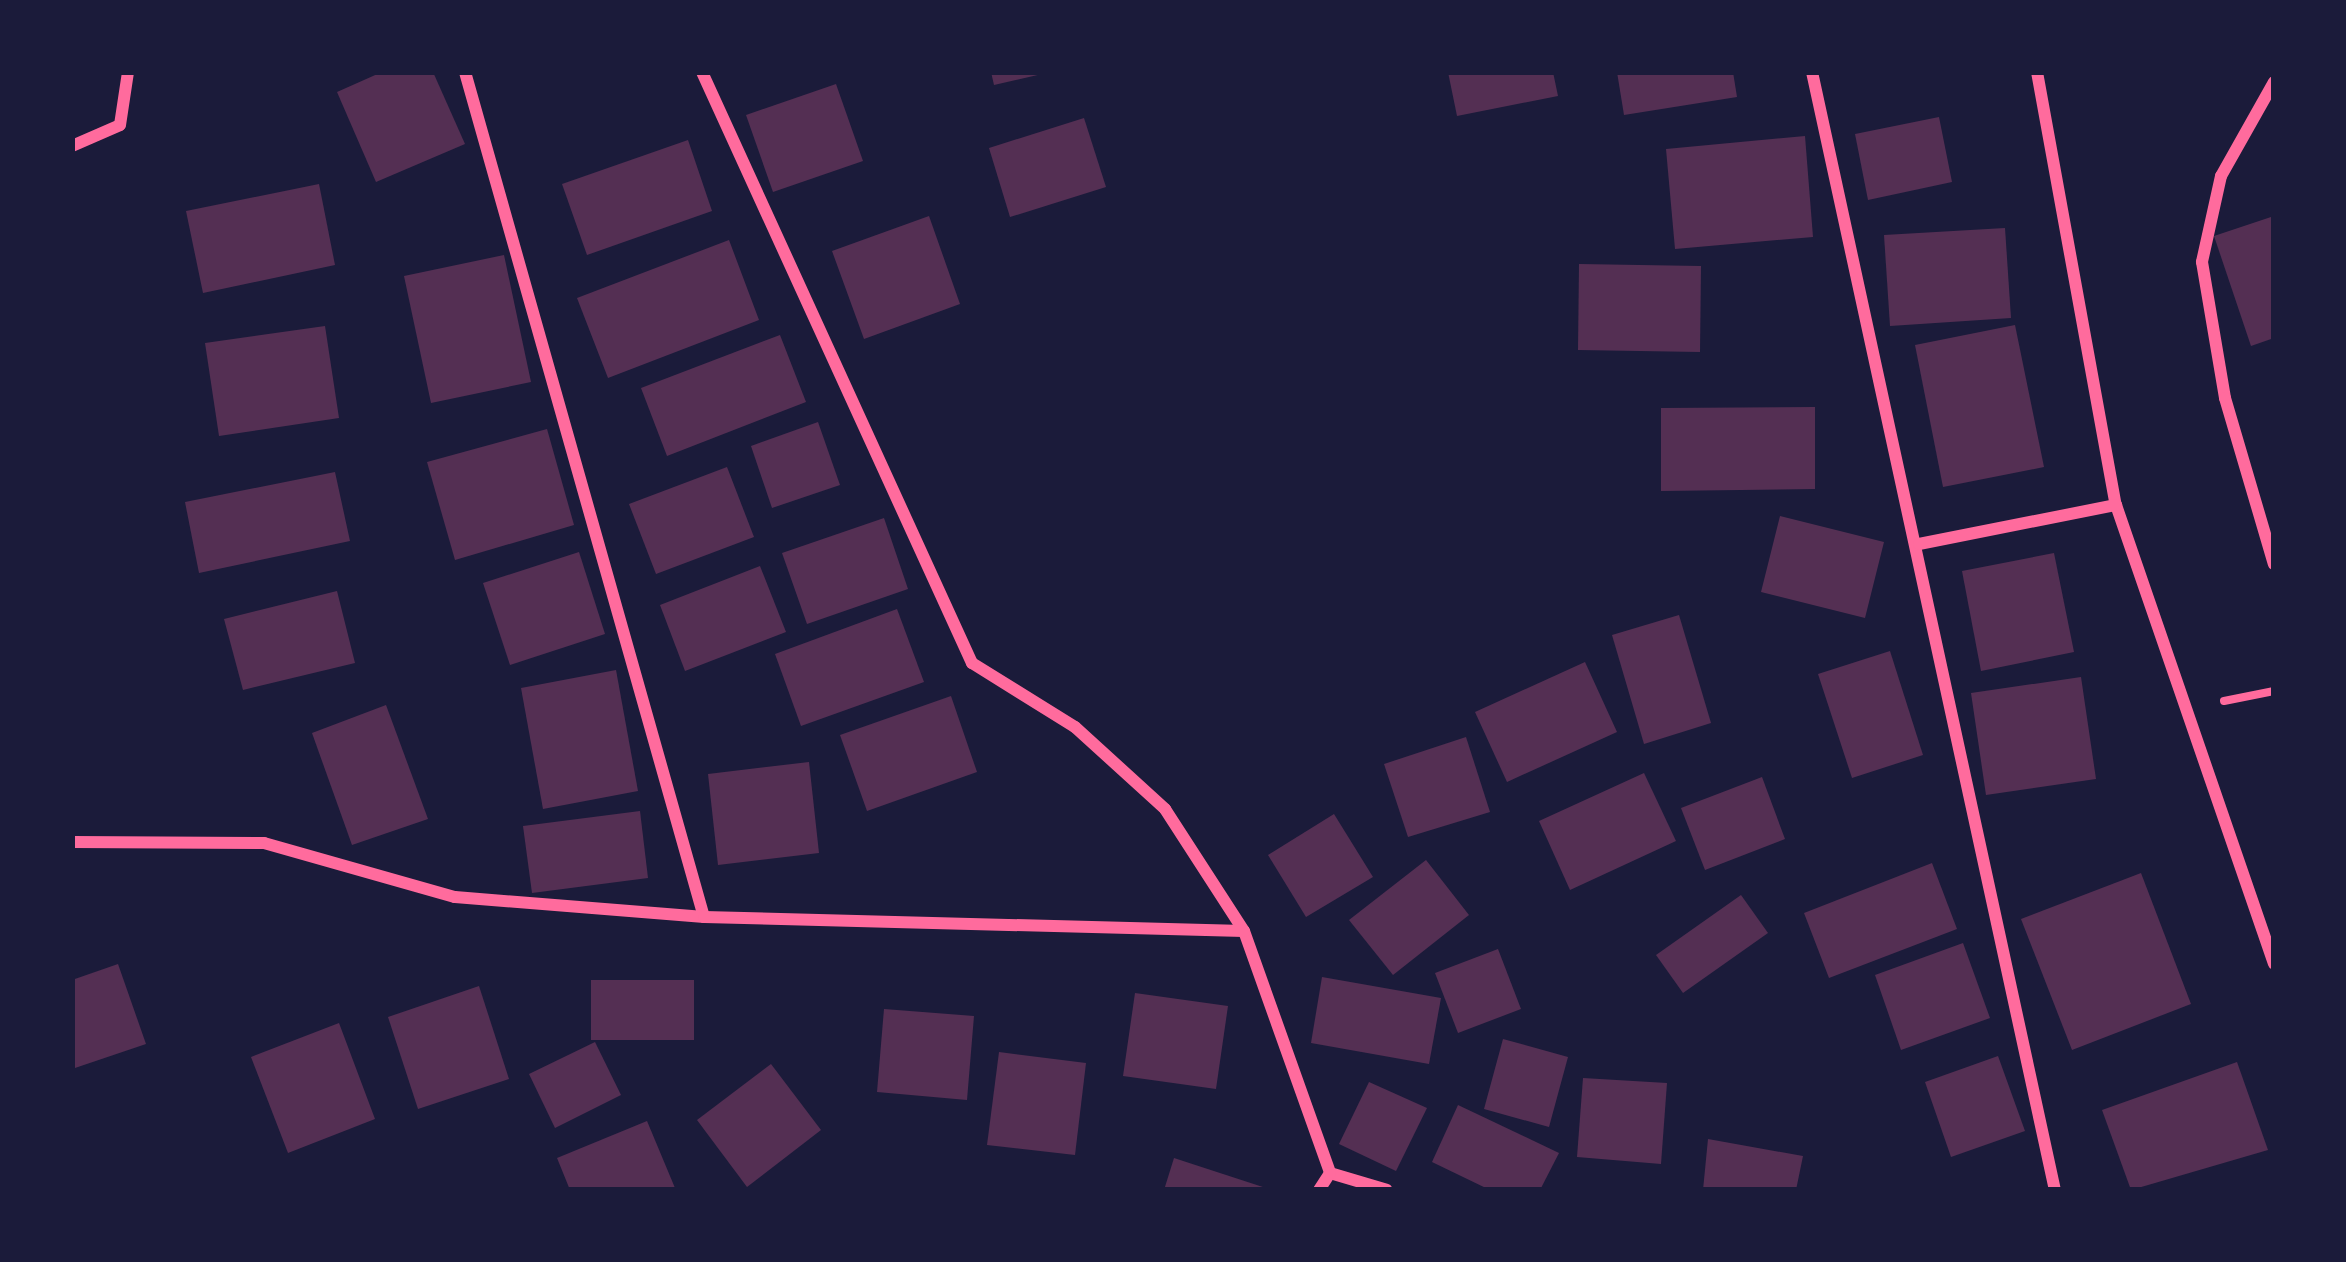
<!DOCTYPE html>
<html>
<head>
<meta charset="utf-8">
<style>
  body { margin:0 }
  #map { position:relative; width:2346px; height:1262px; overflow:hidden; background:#1b1b3a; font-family:Lato,sans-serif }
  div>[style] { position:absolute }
  .building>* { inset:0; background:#542f53 }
  .path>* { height:8px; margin:-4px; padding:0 4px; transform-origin:4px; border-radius:4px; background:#ff6b9d }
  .minor>* { height:12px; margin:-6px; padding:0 6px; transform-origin:6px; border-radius:6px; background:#ff6b9d }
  span { translate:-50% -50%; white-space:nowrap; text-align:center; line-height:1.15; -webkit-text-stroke:10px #1b1b3a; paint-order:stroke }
  .frame { position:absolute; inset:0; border:75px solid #1b1b3a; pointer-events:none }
</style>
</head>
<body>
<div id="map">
  <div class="building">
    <div style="clip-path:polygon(382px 72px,433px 72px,465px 144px,376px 182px,337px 92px)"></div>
    <div style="clip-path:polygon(991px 72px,1042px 72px,1042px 74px,994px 85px)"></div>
    <div style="clip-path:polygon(1448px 72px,1553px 72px,1558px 96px,1457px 116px)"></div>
    <div style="clip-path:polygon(1617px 72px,1733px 72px,1737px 97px,1624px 115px)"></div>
    <div style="clip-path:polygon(836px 84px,863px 161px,773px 192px,746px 115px)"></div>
    <div style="clip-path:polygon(1939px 117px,1952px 182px,1868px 200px,1855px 134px)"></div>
    <div style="clip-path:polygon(1084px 118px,1106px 187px,1010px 217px,989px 148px)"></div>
    <div style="clip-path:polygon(1805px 136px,1813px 237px,1675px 249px,1666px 149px)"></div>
    <div style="clip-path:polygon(688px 140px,712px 211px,587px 255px,562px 184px)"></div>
    <div style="clip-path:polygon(319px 184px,335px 265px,203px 293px,186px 211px)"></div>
    <div style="clip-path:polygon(929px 216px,960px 304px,864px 339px,832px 251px)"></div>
    <div style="clip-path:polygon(2274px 216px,2274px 338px,2251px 346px,2214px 236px)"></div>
    <div style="clip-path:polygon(2005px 228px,2011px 318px,1890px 326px,1884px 235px)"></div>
    <div style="clip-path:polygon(729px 240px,759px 320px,608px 378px,577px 298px)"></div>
    <div style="clip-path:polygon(504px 255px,531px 382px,431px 403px,404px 276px)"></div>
    <div style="clip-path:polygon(1579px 264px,1701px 266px,1700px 352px,1578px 350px)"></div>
    <div style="clip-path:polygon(2015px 325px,2044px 467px,1943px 487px,1915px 345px)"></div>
    <div style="clip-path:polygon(325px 326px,339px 418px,219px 436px,205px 343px)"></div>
    <div style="clip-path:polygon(780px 335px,806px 402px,667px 456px,641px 388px)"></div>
    <div style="clip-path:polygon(1815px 407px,1815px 489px,1661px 491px,1661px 408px)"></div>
    <div style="clip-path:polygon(818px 422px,840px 485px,772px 508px,751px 446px)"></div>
    <div style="clip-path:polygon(547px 429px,574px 525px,455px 560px,427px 462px)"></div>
    <div style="clip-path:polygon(727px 467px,754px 537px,656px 574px,629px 504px)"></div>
    <div style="clip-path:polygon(335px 472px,350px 541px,199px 573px,185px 502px)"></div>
    <div style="clip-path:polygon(1780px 516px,1884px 542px,1865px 618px,1761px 592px)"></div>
    <div style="clip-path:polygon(884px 518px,908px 589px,807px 624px,782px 553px)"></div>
    <div style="clip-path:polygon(579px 552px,605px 634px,510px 665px,483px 583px)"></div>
    <div style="clip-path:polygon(2054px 553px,2074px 652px,1981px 671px,1962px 571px)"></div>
    <div style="clip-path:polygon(760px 566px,786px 632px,685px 671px,660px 605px)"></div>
    <div style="clip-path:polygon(337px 591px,355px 663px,243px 690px,224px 619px)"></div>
    <div style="clip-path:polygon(897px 609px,924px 682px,801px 726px,775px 654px)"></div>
    <div style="clip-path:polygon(1679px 615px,1711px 723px,1644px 744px,1612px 635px)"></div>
    <div style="clip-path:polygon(1890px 651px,1923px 755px,1852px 778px,1818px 674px)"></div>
    <div style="clip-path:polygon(1585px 662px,1617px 732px,1507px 782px,1475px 712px)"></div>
    <div style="clip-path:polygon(616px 670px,638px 791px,543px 809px,521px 688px)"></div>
    <div style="clip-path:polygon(2081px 677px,2096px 779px,1986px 795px,1971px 693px)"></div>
    <div style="clip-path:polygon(951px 696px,977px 772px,867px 811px,840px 735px)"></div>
    <div style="clip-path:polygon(386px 705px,428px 819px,352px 845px,312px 733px)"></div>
    <div style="clip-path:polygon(1466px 737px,1490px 812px,1408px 837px,1384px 764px)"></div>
    <div style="clip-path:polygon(809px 762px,819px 853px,718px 865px,708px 774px)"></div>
    <div style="clip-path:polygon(1644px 773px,1676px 841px,1570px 890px,1539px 821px)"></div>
    <div style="clip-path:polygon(1762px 777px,1785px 839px,1705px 870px,1681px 808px)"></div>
    <div style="clip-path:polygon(640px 811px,648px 878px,532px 893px,523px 826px)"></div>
    <div style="clip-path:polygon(1334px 814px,1373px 877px,1306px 917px,1268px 855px)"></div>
    <div style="clip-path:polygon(1426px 860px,1469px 915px,1393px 975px,1349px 920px)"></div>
    <div style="clip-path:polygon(1932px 863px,1957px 929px,1829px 978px,1804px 913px)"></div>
    <div style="clip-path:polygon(2141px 873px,2191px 1004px,2072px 1050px,2021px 919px)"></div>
    <div style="clip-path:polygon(1741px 895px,1768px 933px,1683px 993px,1656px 955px)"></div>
    <div style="clip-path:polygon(1963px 943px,1990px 1018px,1901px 1050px,1875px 975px)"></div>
    <div style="clip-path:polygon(1498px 949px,1521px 1009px,1458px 1033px,1435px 973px)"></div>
    <div style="clip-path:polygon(118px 964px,146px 1044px,72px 1069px,72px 980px)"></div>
    <div style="clip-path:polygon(1322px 977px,1441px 998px,1429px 1064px,1311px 1043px)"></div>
    <div style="clip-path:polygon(591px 980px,694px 980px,694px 1040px,591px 1040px)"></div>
    <div style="clip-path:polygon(479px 986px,509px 1079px,418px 1109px,388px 1017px)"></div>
    <div style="clip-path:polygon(1135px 993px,1228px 1006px,1216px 1089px,1123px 1076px)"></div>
    <div style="clip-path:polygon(884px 1009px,974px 1016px,967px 1100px,877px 1092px)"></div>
    <div style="clip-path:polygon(339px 1023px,375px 1119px,288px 1153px,251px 1057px)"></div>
    <div style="clip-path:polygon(1503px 1039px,1568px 1057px,1549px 1127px,1484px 1109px)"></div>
    <div style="clip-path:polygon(595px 1042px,621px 1095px,555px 1128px,529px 1074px)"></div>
    <div style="clip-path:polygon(999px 1052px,1086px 1063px,1075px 1155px,987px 1145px)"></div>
    <div style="clip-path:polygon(1998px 1056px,2025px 1131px,1951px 1157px,1925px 1082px)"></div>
    <div style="clip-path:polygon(2237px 1062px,2268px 1150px,2131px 1190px,2102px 1110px)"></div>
    <div style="clip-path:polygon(771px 1064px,821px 1130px,747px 1187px,697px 1120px)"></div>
    <div style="clip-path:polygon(1583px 1078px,1667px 1083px,1661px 1164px,1577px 1157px)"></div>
    <div style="clip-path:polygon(1369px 1082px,1427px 1108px,1396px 1171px,1339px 1144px)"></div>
    <div style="clip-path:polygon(1458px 1105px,1559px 1153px,1540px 1190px,1490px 1190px,1432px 1162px)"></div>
    <div style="clip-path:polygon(647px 1121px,675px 1188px,570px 1190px,557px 1158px)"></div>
    <div style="clip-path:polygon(1708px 1139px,1803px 1156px,1796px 1190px,1703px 1190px)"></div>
    <div style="clip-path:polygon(1174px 1158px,1269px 1189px,1269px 1190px,1164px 1190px)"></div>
  </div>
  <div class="path">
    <div style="left:2224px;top:701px;width:51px;rotate:-11.3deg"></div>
  </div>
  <div class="minor">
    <div style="left:465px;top:72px;width:878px;rotate:74.21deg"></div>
    <div style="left:702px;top:72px;width:650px;rotate:65.45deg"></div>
    <div style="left:972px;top:663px;width:121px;rotate:31.9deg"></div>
    <div style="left:1075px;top:727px;width:122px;rotate:42.3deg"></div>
    <div style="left:1165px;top:809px;width:145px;rotate:57.1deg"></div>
    <div style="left:1244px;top:931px;width:257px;rotate:70.4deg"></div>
    <div style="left:1812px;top:72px;width:1144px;rotate:77.74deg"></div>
    <div style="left:2037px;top:72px;width:440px;rotate:79.7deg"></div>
    <div style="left:2116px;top:505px;width:485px;rotate:71deg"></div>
    <div style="left:2274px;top:82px;width:108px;rotate:119.4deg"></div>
    <div style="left:2221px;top:176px;width:88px;rotate:102.5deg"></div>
    <div style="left:2202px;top:262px;width:138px;rotate:80.4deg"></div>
    <div style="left:2225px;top:398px;width:173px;rotate:73.6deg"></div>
    <div style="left:72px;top:146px;width:52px;rotate:-23.6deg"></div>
    <div style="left:120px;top:125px;width:54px;rotate:-81.4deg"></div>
    <div style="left:1919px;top:544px;width:201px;rotate:-11.2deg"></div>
    <div style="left:72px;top:842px;width:192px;rotate:0.3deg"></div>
    <div style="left:264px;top:843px;width:198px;rotate:15.8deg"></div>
    <div style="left:455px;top:897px;width:250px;rotate:4.6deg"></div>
    <div style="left:704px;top:917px;width:540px;rotate:1.49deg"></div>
    <div style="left:1330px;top:1173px;width:59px;rotate:16.6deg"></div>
    <div style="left:1319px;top:1190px;width:20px;rotate:-57deg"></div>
  </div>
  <div class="frame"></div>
</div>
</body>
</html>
